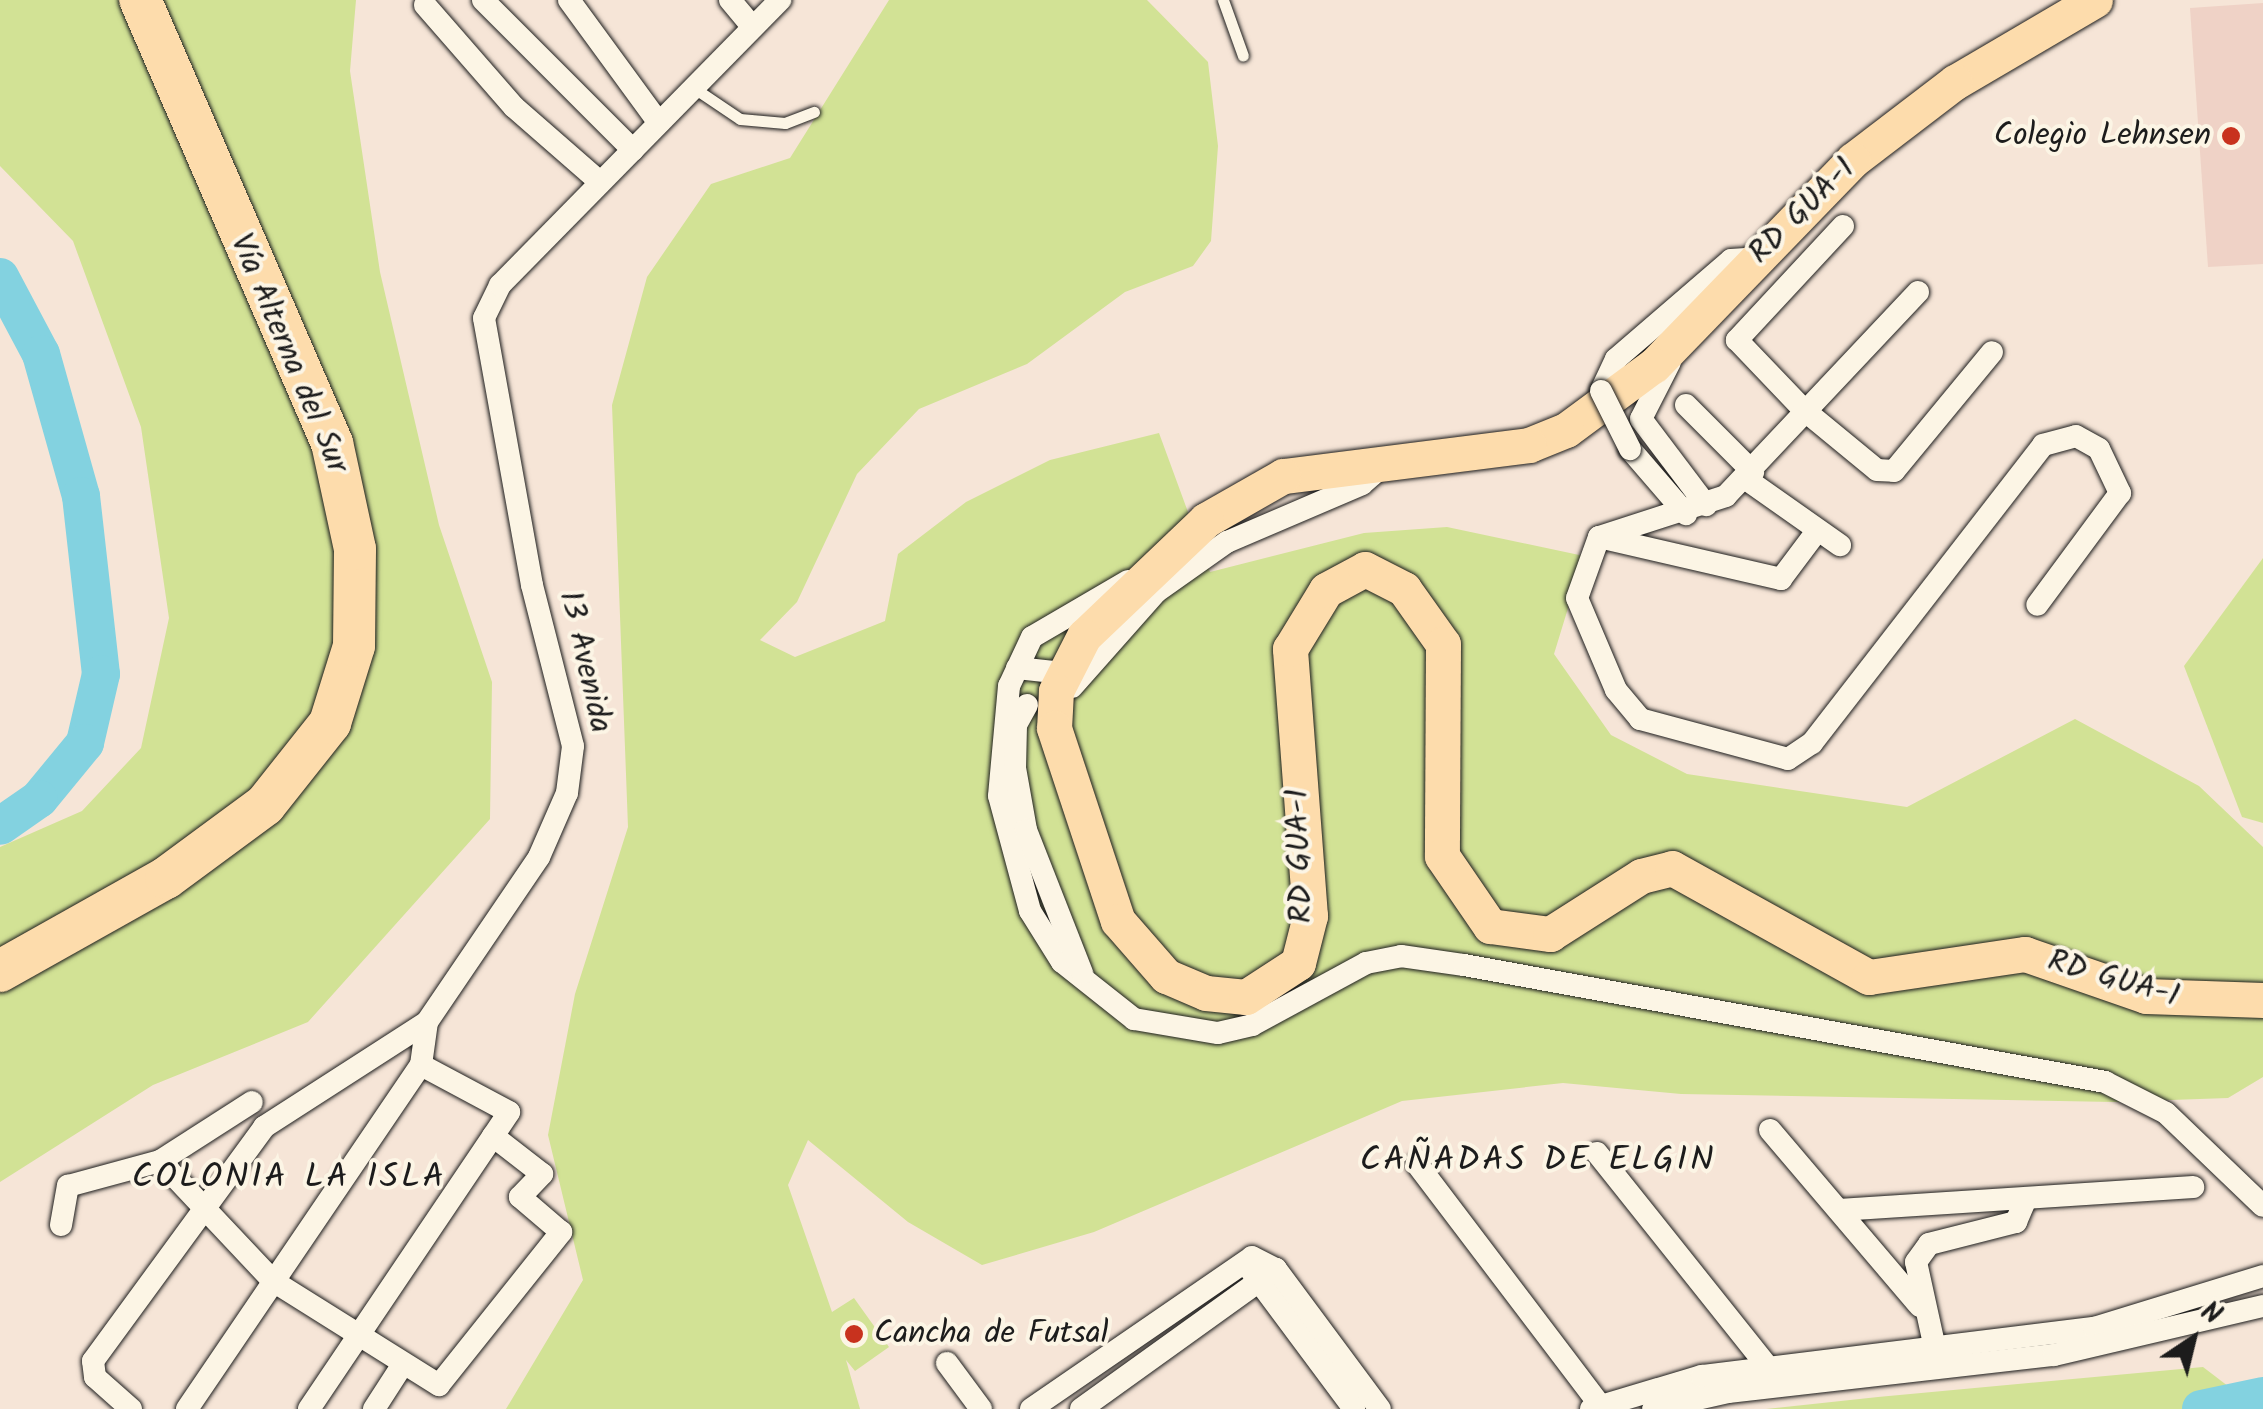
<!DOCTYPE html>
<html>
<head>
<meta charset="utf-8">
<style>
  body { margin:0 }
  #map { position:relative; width:2263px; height:1409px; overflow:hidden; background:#f6e5d7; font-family:Kalam,sans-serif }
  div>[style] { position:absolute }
  .built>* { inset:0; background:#efd2c6 }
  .green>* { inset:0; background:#d2e295 }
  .river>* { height:38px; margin:-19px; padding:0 19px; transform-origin:19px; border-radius:19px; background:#83d2e0 }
  .roads { filter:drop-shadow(0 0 2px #1c1c1c) drop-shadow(0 0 2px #1c1c1c) }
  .lane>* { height:11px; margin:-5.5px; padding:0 5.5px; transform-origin:5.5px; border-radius:5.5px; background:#fcf5e5 }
  .street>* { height:22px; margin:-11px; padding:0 11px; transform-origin:11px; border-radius:11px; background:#fcf5e5 }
  .primary>* { height:35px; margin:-17.5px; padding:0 17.5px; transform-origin:17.5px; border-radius:17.5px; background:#fddcac }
  .highway>* { height:42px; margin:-21px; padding:0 21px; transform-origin:21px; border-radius:21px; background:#fddcac }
  .bridges { filter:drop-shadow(0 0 2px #1c1c1c) drop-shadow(0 0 2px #1c1c1c) }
  .street-bridge>* { height:22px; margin:-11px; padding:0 11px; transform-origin:11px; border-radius:11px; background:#fcf5e5 }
  .dots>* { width:28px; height:28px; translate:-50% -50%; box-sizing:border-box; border:5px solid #fcf5e5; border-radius:50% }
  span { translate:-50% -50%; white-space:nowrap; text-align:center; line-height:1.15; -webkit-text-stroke:8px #fcf5e5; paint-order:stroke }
  .poi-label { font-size:32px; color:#1c1c1c }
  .right { translate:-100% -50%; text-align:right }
  .left { translate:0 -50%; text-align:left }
  .street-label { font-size:32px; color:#1c1c1c }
  .neighbourhood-label { font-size:35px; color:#1c1c1c; letter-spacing:2.5px }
  .north { position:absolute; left:2143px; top:1289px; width:100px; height:100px; -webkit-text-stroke:8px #fcf5e5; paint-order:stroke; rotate:35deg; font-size:28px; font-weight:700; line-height:40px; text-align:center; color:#1c1c1c }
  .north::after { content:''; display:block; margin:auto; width:35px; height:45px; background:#1c1c1c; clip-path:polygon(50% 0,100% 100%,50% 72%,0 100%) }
</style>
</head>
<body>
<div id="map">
  <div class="built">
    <div style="clip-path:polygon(2263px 3px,2263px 264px,2208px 267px,2190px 8px)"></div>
  </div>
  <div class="green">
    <div style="clip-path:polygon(0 0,356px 0,350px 71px,380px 272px,439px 525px,492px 682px,490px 819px,308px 1022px,153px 1085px,0 1182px,0 847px,82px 811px,141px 748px,169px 618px,141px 427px,73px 241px,0 166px)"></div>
    <div style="clip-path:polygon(889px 0,1147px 0,1208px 62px,1218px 146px,1211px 241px,1193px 266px,1125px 292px,1027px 364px,919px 409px,857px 474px,797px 602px,760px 640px,795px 657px,885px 621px,898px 554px,966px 502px,1050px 460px,1159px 433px,1210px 572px,1364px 533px,1447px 527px,1584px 556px,1554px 654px,1611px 735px,1687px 774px,1907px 807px,2075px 719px,2199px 786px,2263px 847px,2263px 1077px,2228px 1098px,2114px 1102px,1681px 1094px,1563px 1083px,1402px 1101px,1094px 1232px,982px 1265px,908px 1222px,808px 1140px,788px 1185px,832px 1312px,854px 1298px,889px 1347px,855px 1371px,846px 1360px,860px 1409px,506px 1409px,583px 1280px,548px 1135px,575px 994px,628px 827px,612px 405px,647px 277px,711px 184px,790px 158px)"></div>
    <div style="clip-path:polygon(2263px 558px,2263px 823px,2242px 817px,2184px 666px)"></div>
    <div style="clip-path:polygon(2203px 1367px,2258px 1409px,1766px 1409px,1878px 1397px)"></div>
  </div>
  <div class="river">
    <div style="left:0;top:277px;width:87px;rotate:62deg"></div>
    <div style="left:41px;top:354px;width:148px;rotate:74.3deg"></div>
    <div style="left:81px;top:496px;width:179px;rotate:83.6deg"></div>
    <div style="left:101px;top:674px;width:71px;rotate:103.1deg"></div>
    <div style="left:85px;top:743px;width:72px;rotate:129.4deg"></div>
    <div style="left:39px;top:799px;width:47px;rotate:145.3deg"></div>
    <div style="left:2201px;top:1409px;width:63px;rotate:-11.8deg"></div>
  </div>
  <div class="roads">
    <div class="lane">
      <div style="left:1223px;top:0;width:59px;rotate:70.3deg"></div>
      <div style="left:694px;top:88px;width:55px;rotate:34deg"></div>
      <div style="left:740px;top:119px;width:45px;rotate:5.1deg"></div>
      <div style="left:785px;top:123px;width:31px;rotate:-21deg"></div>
    </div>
    <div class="street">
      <div style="left:483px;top:0;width:212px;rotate:45deg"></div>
      <div style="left:569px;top:0;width:152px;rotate:53.8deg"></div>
      <div style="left:730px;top:0;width:35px;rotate:50deg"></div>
      <div style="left:425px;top:5px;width:135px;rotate:48.9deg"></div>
      <div style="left:514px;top:107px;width:114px;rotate:41.1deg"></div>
      <div style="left:1843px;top:226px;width:156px;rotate:132.9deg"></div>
      <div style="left:1737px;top:340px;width:97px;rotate:46.3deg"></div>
      <div style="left:1804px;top:410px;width:94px;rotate:39.4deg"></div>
      <div style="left:1877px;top:470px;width:17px;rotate:3deg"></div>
      <div style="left:1894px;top:471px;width:154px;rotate:-50.5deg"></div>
      <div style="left:1918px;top:292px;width:280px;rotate:133.3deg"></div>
      <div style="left:1726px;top:496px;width:133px;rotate:162.1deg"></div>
      <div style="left:1599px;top:537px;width:65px;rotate:109.8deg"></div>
      <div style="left:1577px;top:598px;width:100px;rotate:67deg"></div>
      <div style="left:1616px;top:690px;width:38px;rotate:50deg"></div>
      <div style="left:1640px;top:719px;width:153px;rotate:15.1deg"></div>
      <div style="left:1788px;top:759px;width:29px;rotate:-34deg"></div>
      <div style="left:1812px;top:743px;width:377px;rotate:-52.2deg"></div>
      <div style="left:2043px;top:445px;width:34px;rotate:-15deg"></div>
      <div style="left:2076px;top:436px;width:26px;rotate:29deg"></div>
      <div style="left:2099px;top:449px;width:49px;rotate:64.5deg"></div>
      <div style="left:2120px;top:493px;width:139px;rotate:126.5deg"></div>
      <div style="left:1670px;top:362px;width:64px;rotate:117deg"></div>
      <div style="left:1641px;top:419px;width:108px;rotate:52.9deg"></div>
      <div style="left:1601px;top:391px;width:35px;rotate:-65deg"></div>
      <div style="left:1616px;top:359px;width:152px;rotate:-40.7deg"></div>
      <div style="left:1731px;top:260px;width:26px;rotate:-4deg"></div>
      <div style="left:1686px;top:405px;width:95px;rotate:45deg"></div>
      <div style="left:1630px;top:449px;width:86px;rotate:49.3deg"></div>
      <div style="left:1746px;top:479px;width:115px;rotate:35.1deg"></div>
      <div style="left:1599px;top:537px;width:187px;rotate:13deg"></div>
      <div style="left:1781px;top:579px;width:60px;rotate:-53.1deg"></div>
      <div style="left:1128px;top:581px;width:111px;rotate:149.7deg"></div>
      <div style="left:1032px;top:637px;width:54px;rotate:115.1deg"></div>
      <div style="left:1009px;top:686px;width:110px;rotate:95.2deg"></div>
      <div style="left:999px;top:796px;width:119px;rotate:74.9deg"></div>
      <div style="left:1030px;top:911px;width:60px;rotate:57.9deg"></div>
      <div style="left:1062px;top:962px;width:92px;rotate:38.4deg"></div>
      <div style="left:1134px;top:1019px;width:85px;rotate:9.5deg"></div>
      <div style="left:1218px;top:1033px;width:35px;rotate:-13deg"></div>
      <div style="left:1252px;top:1025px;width:130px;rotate:-28.5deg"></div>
      <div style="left:1366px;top:963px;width:36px;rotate:-11deg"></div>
      <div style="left:1401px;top:956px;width:64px;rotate:8.1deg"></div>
      <div style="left:1464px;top:965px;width:652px;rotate:10.34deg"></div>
      <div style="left:2105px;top:1082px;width:68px;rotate:26.9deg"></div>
      <div style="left:2166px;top:1113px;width:134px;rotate:43.8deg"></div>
      <div style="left:1017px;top:668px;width:46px;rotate:6.2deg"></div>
      <div style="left:1072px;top:687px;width:127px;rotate:-48.5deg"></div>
      <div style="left:1156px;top:592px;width:87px;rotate:-35.2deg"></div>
      <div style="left:1227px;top:542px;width:147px;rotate:-23.2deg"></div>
      <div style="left:1362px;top:484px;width:32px;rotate:-41deg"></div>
      <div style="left:1027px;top:705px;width:23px;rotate:119deg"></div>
      <div style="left:1016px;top:725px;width:43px;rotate:91.3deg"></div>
      <div style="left:1015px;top:768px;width:63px;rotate:79.9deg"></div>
      <div style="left:1026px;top:830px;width:154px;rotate:68.6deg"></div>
      <div style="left:1770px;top:1130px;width:231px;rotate:49.6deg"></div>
      <div style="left:1597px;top:1153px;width:287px;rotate:51.4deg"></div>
      <div style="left:160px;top:1161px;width:109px;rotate:-32.7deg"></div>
      <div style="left:1417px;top:1164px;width:308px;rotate:52.8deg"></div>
      <div style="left:1839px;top:1210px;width:355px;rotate:-3.7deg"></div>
      <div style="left:61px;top:1225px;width:40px;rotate:-80deg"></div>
      <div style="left:68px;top:1186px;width:95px;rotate:-15.2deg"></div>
      <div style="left:160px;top:1161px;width:165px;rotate:46.7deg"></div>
      <div style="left:273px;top:1281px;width:196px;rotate:32.1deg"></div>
      <div style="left:439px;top:1385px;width:196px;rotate:-51.4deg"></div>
      <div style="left:561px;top:1232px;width:54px;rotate:-139.5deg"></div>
      <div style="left:520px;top:1197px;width:32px;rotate:-46deg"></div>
      <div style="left:542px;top:1174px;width:62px;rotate:-142.2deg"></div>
      <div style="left:1252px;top:1272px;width:171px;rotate:53.3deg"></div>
      <div style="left:1938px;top:1362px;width:102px;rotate:-102.4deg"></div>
      <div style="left:1916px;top:1262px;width:22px;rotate:-54deg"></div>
      <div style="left:1929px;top:1244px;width:90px;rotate:-14.2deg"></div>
      <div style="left:2016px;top:1222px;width:23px;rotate:-67deg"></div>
      <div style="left:947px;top:1363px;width:57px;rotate:53.5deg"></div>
      <div style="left:131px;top:1409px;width:48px;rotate:-138.4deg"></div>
      <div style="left:95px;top:1377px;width:16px;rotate:-97deg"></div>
      <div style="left:93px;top:1361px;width:290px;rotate:-53.8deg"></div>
      <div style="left:264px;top:1127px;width:194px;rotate:-32.8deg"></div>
      <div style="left:187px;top:1409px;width:416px;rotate:-55.8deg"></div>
      <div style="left:421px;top:1065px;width:43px;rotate:-82.1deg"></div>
      <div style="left:427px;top:1022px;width:199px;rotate:-55.8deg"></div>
      <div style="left:539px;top:857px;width:70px;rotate:-66.4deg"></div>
      <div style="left:567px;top:793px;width:47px;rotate:-82.7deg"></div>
      <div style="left:573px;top:746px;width:166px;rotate:-104.3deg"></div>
      <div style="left:532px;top:585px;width:271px;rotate:-100.2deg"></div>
      <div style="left:484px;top:318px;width:37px;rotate:-64deg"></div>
      <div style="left:500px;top:285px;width:400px;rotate:-45.5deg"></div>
      <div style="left:309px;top:1409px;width:358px;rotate:-56deg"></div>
      <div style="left:509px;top:1112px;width:100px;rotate:-151.9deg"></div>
      <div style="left:374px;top:1409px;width:54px;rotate:-57.2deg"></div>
      <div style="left:1031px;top:1409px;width:268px;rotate:-34.5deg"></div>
      <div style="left:1252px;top:1257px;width:27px;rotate:27deg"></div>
      <div style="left:1276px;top:1269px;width:174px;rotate:53.4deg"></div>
      <div style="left:1081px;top:1409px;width:240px;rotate:-35.7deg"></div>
      <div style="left:1591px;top:1409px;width:116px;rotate:-16.6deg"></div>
      <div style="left:1702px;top:1376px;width:395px;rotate:-7deg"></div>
      <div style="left:2094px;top:1328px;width:177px;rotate:-17.1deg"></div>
      <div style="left:1653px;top:1409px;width:77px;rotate:-12.8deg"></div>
      <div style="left:1728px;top:1392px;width:328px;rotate:-6.5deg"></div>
      <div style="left:2054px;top:1355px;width:215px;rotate:-13.2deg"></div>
    </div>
    <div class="primary">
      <div style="left:2095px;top:0;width:162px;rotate:149.6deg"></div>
      <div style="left:1955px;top:82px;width:128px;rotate:142.6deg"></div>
      <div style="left:1853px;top:160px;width:286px;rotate:134.1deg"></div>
      <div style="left:1654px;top:365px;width:109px;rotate:143.5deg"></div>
      <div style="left:1566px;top:430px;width:40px;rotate:158deg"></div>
      <div style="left:1529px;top:445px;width:248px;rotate:172.8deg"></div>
      <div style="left:1283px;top:476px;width:89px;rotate:150.3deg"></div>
      <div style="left:1206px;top:520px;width:168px;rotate:136.4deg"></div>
      <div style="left:1084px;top:636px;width:62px;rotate:117deg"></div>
      <div style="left:1056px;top:691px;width:37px;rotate:93deg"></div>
      <div style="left:1054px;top:728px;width:203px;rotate:71.7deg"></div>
      <div style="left:1118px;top:921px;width:73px;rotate:48.9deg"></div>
      <div style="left:1166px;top:976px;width:43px;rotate:23deg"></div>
      <div style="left:1206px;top:993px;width:40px;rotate:5.7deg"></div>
      <div style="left:1246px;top:997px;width:62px;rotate:-33.2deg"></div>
      <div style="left:1298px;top:963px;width:49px;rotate:-75.7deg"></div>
      <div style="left:1310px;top:916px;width:268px;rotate:-94.3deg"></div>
      <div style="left:1290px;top:649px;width:69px;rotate:-58.6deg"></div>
      <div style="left:1326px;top:590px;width:44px;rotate:-28.3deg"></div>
      <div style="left:1365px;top:569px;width:44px;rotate:27.1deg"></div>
      <div style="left:1404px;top:589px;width:67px;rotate:54.7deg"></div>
      <div style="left:1443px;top:644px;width:212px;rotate:90.3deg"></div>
      <div style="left:1442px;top:856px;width:85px;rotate:55.6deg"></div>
      <div style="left:1490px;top:926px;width:61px;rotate:7.6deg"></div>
      <div style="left:1550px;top:934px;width:108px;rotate:-32.5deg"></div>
      <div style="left:1641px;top:876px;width:32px;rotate:-14deg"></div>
      <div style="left:1672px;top:868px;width:225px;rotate:29deg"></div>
      <div style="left:1869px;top:977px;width:158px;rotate:-8.4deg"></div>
      <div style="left:2025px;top:954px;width:128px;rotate:19.1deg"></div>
      <div style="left:2146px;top:996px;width:117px;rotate:2deg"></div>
    </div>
    <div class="highway">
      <div style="left:0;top:971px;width:190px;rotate:-29.3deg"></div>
      <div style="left:166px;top:878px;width:123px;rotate:-36.4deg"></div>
      <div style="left:265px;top:805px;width:105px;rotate:-51.6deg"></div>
      <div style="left:330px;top:723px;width:81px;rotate:-72.7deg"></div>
      <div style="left:354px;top:646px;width:97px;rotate:-89.4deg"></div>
      <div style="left:355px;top:549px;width:108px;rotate:-102.2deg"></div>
      <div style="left:332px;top:443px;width:483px;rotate:-113.4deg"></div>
    </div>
  </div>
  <div class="bridges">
    <div class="street-bridge">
      <div style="left:1601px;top:391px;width:65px;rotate:63.4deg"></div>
    </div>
  </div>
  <div class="dots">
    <div style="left:2231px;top:136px;background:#c8321e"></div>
    <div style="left:854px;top:1334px;background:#c8321e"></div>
  </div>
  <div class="poi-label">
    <span class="right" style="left:2211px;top:136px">Colegio Lehnsen</span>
    <span class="left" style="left:874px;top:1334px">Cancha de Futsal</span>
  </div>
  <div class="street-label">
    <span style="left:1803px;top:212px;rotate:-45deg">RD GUA-1</span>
    <span style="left:288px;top:354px;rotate:67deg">Vía Alterna del Sur</span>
    <span style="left:584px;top:662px;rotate:77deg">13 Avenida</span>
    <span style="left:1301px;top:856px;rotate:-92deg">RD GUA-1</span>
    <span style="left:2113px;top:980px;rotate:16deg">RD GUA-1</span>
  </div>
  <div class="neighbourhood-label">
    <span style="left:1538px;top:1161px">CAÑADAS DE ELGIN</span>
    <span style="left:289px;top:1178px">COLONIA LA ISLA</span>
  </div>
  <div class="north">N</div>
</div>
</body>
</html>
